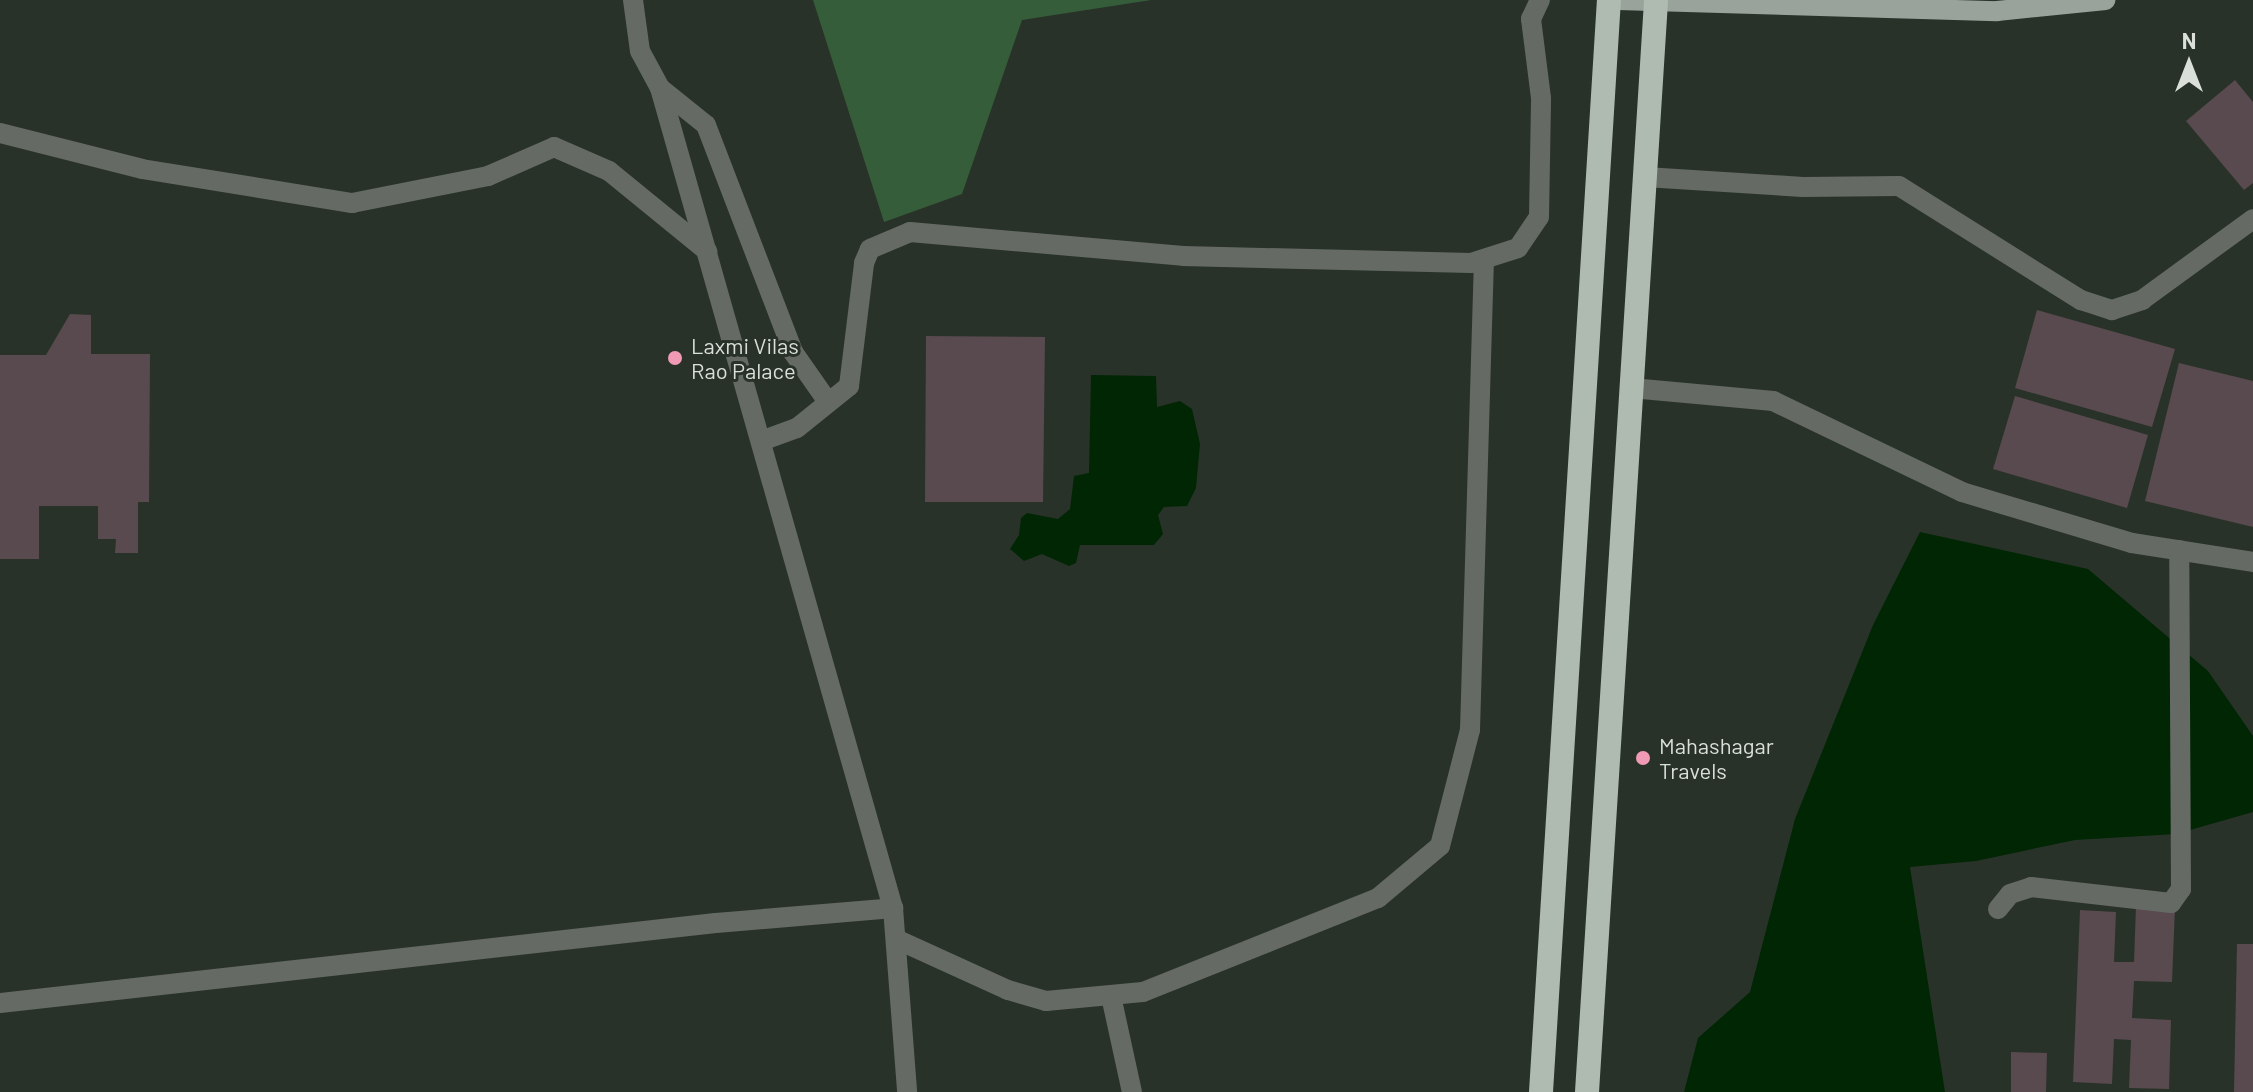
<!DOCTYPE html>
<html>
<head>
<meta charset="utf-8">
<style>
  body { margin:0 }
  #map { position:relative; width:2253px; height:1092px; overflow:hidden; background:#293229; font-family:Barlow,sans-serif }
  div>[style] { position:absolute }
  .green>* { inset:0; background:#365d39 }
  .water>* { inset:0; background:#002604 }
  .building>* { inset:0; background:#584a4e }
  .minor>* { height:20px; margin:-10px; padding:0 10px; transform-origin:10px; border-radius:10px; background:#656a65 }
  .major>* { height:20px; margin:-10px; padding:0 10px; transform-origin:10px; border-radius:10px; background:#9aa39b }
  .highway>* { height:24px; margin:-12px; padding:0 12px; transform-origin:12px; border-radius:12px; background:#afbab0 }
  .dots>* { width:22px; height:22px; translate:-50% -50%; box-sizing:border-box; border:4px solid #293229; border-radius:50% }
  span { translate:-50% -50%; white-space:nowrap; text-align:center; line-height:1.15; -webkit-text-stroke:6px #293229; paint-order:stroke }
  .poi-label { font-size:22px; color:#dadfda }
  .left { translate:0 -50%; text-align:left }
  .north { position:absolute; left:2149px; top:24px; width:80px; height:80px; -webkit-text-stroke:6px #293229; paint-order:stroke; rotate:0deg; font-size:22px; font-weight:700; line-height:32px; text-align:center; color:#dadfda }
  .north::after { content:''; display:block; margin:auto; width:28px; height:36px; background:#dadfda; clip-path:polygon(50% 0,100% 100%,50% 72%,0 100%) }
</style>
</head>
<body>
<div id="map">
  <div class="green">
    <div style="clip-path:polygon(813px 0,1151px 0,1022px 20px,962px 194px,884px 222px)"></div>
  </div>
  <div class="water">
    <div style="clip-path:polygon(1091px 375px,1156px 376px,1157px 407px,1180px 401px,1192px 409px,1200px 444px,1196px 488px,1187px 506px,1164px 507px,1158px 515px,1163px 534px,1154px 545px,1080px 545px,1076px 563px,1069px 566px,1042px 554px,1024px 561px,1010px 549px,1019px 535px,1021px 518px,1027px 513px,1058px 519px,1070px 509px,1074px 476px,1089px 473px)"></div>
    <div style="clip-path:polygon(1920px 532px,2088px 569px,2208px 671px,2253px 736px,2253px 812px,2176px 834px,2075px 840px,1976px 861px,1910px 867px,1945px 1092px,1684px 1092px,1698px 1038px,1750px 992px,1795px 819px,1873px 625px)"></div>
  </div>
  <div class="building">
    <div style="clip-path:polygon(2235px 80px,2253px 102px,2253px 183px,2244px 190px,2186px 121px)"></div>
    <div style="clip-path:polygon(2037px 310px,2175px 349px,2152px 427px,2015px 388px)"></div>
    <div style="clip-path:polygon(70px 314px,91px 315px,91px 354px,150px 354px,149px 502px,138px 502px,138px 553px,115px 553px,116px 539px,98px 539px,98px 506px,39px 506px,39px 559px,0 559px,0 355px,46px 355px)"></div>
    <div style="clip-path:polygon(926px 336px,1045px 337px,1043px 502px,925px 502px)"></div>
    <div style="clip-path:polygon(2179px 363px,2253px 381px,2253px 527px,2145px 501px)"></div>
    <div style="clip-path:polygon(2015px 396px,2148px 435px,2127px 508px,1993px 469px)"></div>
    <div style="clip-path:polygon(2136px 906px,2175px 907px,2172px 982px,2134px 981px,2132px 1018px,2171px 1020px,2169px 1089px,2129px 1088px,2131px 1040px,2114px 1039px,2112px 1084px,2073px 1082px,2080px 910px,2116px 912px,2114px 962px,2134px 962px)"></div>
    <div style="clip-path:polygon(2237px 944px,2253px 944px,2253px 1092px,2234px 1092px)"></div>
    <div style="clip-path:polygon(2011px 1052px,2047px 1053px,2046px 1092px,2011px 1092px)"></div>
  </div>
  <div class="minor">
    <div style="left:633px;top:0;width:51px;rotate:82.2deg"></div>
    <div style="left:640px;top:51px;width:42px;rotate:61.6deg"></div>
    <div style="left:660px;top:88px;width:852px;rotate:74.14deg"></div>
    <div style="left:893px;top:908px;width:185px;rotate:85.6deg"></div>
    <div style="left:660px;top:88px;width:59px;rotate:38.8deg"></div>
    <div style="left:706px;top:125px;width:243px;rotate:69deg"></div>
    <div style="left:793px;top:352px;width:61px;rotate:55deg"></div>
    <div style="left:0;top:133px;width:146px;rotate:14.2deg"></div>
    <div style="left:142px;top:169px;width:213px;rotate:9.2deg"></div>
    <div style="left:352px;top:203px;width:139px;rotate:-11.2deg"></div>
    <div style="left:488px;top:176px;width:72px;rotate:-23.7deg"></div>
    <div style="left:554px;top:147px;width:60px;rotate:23.6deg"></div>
    <div style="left:609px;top:171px;width:127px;rotate:39.2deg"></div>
    <div style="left:1645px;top:177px;width:158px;rotate:3.6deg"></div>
    <div style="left:1803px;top:187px;width:96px;rotate:-0.6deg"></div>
    <div style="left:1899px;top:186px;width:215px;rotate:32.1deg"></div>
    <div style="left:2081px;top:300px;width:33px;rotate:18deg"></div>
    <div style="left:2112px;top:310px;width:32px;rotate:-18deg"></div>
    <div style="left:2142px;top:300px;width:137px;rotate:-36.1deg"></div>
    <div style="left:1631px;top:388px;width:143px;rotate:5.2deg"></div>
    <div style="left:1773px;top:401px;width:210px;rotate:25.7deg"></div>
    <div style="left:1962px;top:492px;width:177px;rotate:16.7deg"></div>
    <div style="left:2132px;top:543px;width:122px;rotate:8.9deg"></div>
    <div style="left:761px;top:441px;width:38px;rotate:-20deg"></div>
    <div style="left:797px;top:428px;width:67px;rotate:-38.9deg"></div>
    <div style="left:849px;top:386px;width:124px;rotate:-83deg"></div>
    <div style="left:864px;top:263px;width:15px;rotate:-67deg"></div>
    <div style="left:870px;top:249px;width:43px;rotate:-23deg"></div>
    <div style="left:910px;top:232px;width:274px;rotate:5deg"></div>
    <div style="left:1183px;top:256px;width:288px;rotate:1.4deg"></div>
    <div style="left:1471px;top:263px;width:49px;rotate:-17.7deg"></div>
    <div style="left:1518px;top:248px;width:37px;rotate:-56deg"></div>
    <div style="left:1539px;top:217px;width:119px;rotate:-89deg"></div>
    <div style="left:1541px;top:98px;width:80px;rotate:-97.2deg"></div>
    <div style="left:1531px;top:19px;width:21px;rotate:-65deg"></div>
    <div style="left:1998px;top:909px;width:19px;rotate:-51deg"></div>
    <div style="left:2010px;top:894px;width:22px;rotate:-18deg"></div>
    <div style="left:2031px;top:887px;width:141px;rotate:6.5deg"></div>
    <div style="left:2171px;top:903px;width:17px;rotate:-54deg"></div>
    <div style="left:2181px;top:889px;width:339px;rotate:-90.3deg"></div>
    <div style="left:896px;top:939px;width:123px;rotate:24.5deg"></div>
    <div style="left:1008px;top:990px;width:40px;rotate:16deg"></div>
    <div style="left:1046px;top:1001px;width:97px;rotate:-5.3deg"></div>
    <div style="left:1143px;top:992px;width:253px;rotate:-21.8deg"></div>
    <div style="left:1378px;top:898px;width:81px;rotate:-40deg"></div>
    <div style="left:1440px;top:846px;width:120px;rotate:-75.5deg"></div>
    <div style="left:1470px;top:730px;width:471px;rotate:-88.3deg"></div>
    <div style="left:1111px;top:996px;width:98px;rotate:77.7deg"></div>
    <div style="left:0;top:1003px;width:720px;rotate:-6.38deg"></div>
    <div style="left:716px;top:923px;width:178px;rotate:-4.8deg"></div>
  </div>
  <div class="major">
    <div style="left:1618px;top:0;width:379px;rotate:1.7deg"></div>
    <div style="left:1997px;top:11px;width:109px;rotate:-5.8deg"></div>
  </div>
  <div class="highway">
    <div style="left:1541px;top:1092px;width:1094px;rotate:-86.44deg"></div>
    <div style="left:1587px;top:1092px;width:1094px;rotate:-86.38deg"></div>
  </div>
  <div class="dots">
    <div style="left:675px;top:358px;background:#f09ab6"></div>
    <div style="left:1643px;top:758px;background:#f09ab6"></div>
  </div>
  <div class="poi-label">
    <span class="left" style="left:691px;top:358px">Laxmi Vilas<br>Rao Palace</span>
    <span class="left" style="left:1659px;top:758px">Mahashagar<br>Travels</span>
  </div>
  <div class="north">N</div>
</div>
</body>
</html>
